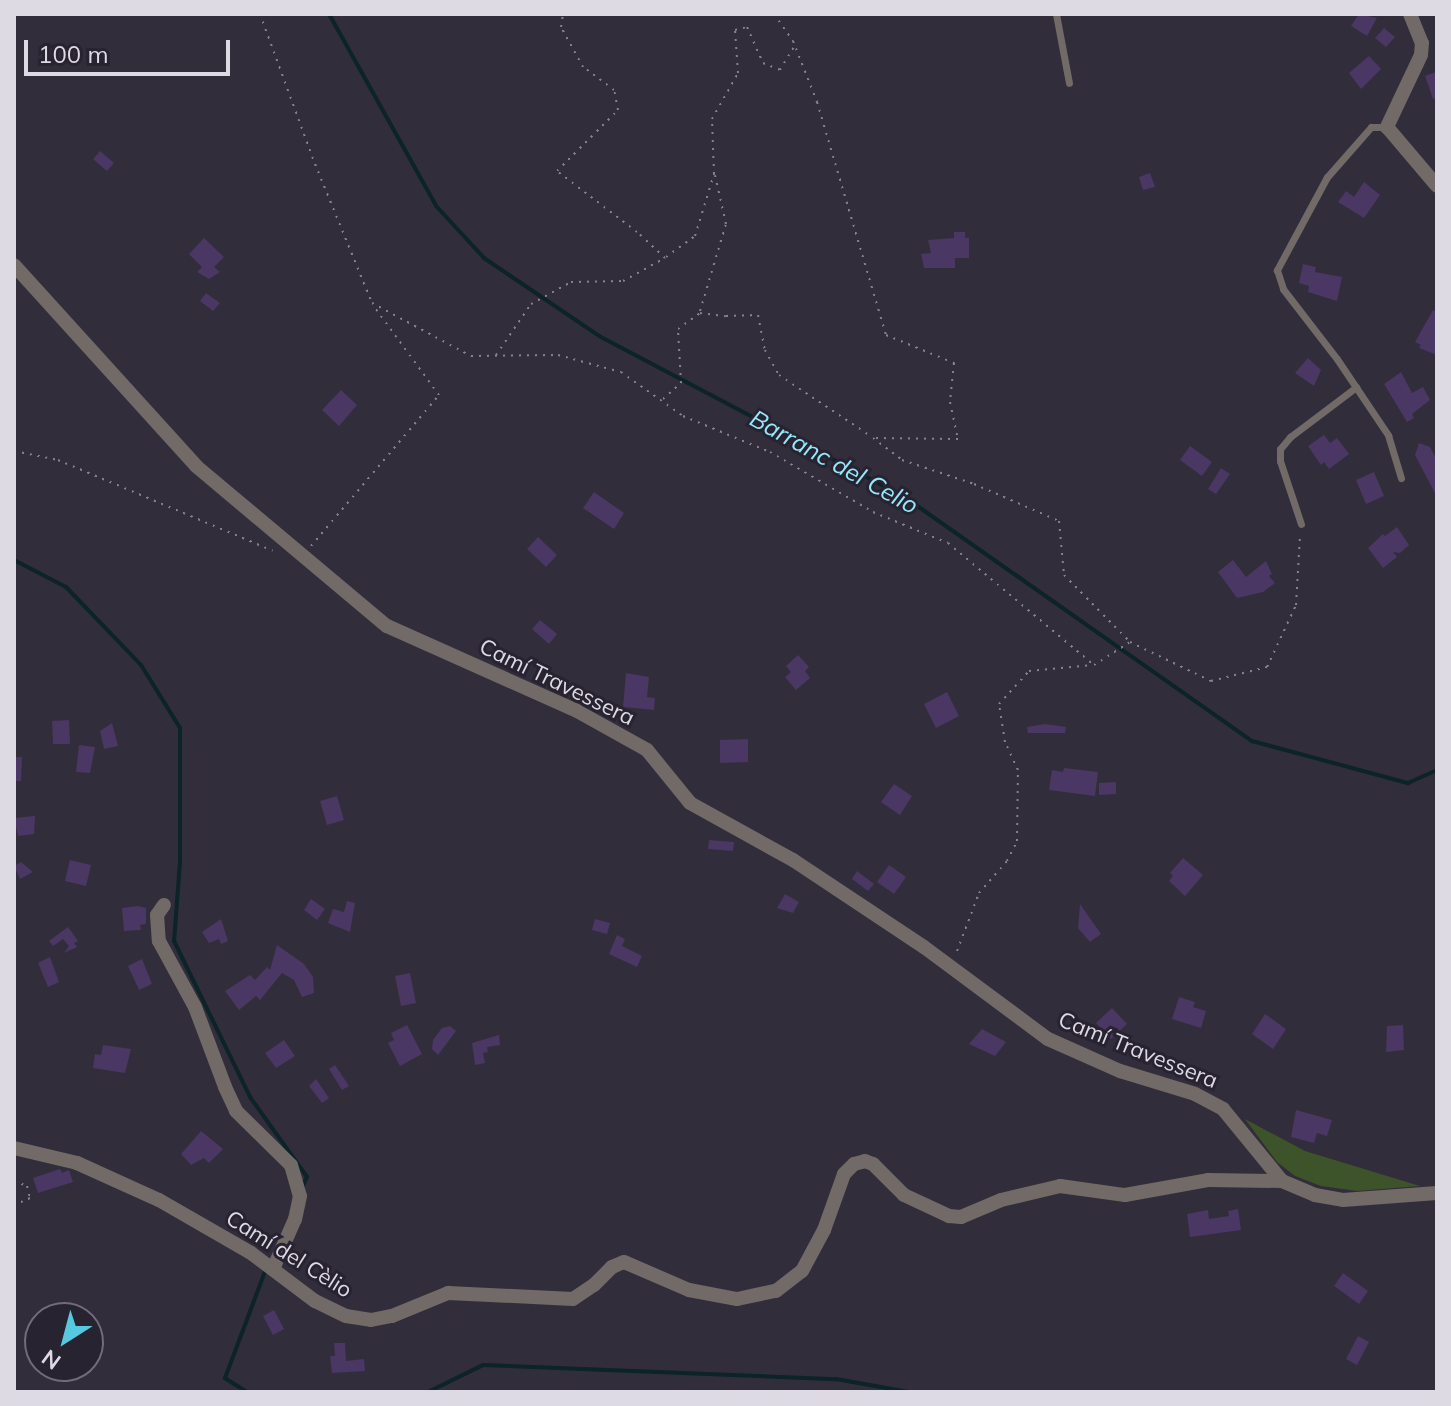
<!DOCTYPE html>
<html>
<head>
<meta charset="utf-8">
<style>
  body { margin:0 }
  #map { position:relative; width:1451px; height:1406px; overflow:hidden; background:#322d3b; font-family:Mulish,sans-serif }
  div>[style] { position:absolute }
  .green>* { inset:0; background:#3d5329 }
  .stream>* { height:4px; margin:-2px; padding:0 2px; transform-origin:2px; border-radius:2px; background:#0c2328 }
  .building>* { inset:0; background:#4a3763 }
  .path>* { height:2px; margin-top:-1px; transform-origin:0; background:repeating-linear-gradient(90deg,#86828e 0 2px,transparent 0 8px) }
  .lane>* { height:7px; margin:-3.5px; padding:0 3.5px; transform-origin:3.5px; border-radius:3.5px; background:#726a66 }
  .street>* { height:14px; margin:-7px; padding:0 7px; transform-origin:7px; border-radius:7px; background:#726a66 }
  span { translate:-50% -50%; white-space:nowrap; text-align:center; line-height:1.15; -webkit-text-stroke:6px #282331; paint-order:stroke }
  .street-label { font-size:22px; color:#dedae4 }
  .water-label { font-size:24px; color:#94e8fa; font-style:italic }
  .frame { position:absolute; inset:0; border:16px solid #dedae4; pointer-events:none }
  .north { position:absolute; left:24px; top:1302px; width:80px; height:80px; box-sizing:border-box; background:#282331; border:2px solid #716c79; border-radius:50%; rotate:216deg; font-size:22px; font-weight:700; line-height:32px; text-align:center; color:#dedae4 }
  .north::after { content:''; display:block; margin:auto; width:28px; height:36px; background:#56c9e0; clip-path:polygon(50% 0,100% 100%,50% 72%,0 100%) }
  .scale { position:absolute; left:24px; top:40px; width:206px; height:36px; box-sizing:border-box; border:4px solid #dedae4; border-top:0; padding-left:10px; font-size:24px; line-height:28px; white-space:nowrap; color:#dedae4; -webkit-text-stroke:6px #282331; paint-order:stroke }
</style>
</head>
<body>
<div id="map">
  <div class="green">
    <div style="clip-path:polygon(1245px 1119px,1305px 1151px,1420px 1186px,1357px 1191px,1321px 1186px,1295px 1176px,1277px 1162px)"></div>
  </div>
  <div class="stream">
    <div style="left:329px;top:14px;width:221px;rotate:60.8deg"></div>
    <div style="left:437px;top:207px;width:69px;rotate:47.3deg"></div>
    <div style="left:484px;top:258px;width:139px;rotate:34.1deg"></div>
    <div style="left:599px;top:336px;width:347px;rotate:27.8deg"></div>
    <div style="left:906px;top:498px;width:423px;rotate:35.1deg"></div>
    <div style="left:1252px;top:741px;width:162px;rotate:15.1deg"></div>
    <div style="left:1408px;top:783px;width:32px;rotate:-24deg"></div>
    <div style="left:14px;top:560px;width:59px;rotate:27.4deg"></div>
    <div style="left:66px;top:587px;width:108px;rotate:46.1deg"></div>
    <div style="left:141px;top:665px;width:74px;rotate:58.2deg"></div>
    <div style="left:180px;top:728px;width:134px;rotate:90deg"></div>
    <div style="left:180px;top:862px;width:79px;rotate:94.3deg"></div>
    <div style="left:174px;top:941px;width:174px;rotate:64deg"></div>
    <div style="left:250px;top:1097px;width:98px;rotate:54.5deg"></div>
    <div style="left:307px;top:1177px;width:12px;rotate:114deg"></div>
    <div style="left:247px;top:1392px;width:26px;rotate:-148deg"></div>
    <div style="left:225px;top:1378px;width:116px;rotate:-69.4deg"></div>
    <div style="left:428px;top:1392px;width:61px;rotate:-26.1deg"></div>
    <div style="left:483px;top:1365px;width:353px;rotate:2.3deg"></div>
    <div style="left:836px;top:1379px;width:74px;rotate:10.1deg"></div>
  </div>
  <div class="building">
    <div style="clip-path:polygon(1359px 14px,1377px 18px,1367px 36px,1351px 26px)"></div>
    <div style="clip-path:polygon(1384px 28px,1395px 37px,1386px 47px,1375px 38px)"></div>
    <div style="clip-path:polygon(1369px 56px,1381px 69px,1361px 89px,1349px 73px)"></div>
    <div style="clip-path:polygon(1436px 72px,1437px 98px,1433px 99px,1425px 76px)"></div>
    <div style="clip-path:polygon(100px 151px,114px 163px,107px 171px,93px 159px)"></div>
    <div style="clip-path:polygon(1150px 173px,1155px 187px,1143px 190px,1139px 177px)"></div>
    <div style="clip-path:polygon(1364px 182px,1380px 195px,1364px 218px,1338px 202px,1346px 191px,1354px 197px)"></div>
    <div style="clip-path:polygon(954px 232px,965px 232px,965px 238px,969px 238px,969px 258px,955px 258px,955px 268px,924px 268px,921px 254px,931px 253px,928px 240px,954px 238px)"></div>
    <div style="clip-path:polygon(204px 238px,224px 257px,214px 267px,220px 272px,209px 279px,197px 272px,202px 267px,189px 254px)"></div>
    <div style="clip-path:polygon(1303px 264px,1316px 267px,1315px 272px,1342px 277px,1337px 301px,1308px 292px,1309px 286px,1299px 283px)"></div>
    <div style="clip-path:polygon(206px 293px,220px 303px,213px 311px,200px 301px)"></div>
    <div style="clip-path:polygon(1433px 310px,1437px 312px,1437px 355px,1419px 348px,1421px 345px,1415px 342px)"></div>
    <div style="clip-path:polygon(1308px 358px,1321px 370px,1314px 386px,1295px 373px)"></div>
    <div style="clip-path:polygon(1401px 372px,1412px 393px,1423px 387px,1430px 400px,1412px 414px,1414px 418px,1407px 422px,1384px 384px)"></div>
    <div style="clip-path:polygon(341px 390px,357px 405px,339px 426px,322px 410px)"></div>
    <div style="clip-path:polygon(1324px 435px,1330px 443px,1337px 438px,1349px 454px,1329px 469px,1324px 462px,1321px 465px,1308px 446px)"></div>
    <div style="clip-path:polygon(1419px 443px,1430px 447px,1437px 460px,1437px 497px,1415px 455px)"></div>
    <div style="clip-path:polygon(1190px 446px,1212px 462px,1202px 476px,1180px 460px)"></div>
    <div style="clip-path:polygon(1221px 468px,1230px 474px,1216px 494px,1208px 489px)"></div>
    <div style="clip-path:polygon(1374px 472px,1384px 496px,1366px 504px,1356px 480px)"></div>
    <div style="clip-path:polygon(594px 492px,624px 513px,614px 529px,583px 508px)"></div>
    <div style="clip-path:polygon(1397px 527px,1409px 545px,1400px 553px,1393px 552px,1397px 557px,1383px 568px,1368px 548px,1383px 534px,1385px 536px)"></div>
    <div style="clip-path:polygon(538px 537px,557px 555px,546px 567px,527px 549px)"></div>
    <div style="clip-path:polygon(1233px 560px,1246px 577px,1266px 561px,1272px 574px,1269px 576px,1275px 583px,1263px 592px,1237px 598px,1218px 572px)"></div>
    <div style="clip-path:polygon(540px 620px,557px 634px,549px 644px,532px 629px)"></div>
    <div style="clip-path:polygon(798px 655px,809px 667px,805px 671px,810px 678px,796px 690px,785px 677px,791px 672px,786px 666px)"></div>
    <div style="clip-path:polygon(626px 673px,649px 677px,647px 697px,655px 698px,654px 710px,623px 707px)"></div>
    <div style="clip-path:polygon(947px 692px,959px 716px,936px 728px,924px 704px)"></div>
    <div style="clip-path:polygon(69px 720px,70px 744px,53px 744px,52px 721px)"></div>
    <div style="clip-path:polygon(112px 723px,118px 746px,104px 749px,100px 731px)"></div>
    <div style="clip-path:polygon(1045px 724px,1066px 727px,1065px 733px,1028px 733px,1027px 727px)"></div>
    <div style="clip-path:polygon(748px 739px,748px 762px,720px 763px,720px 740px)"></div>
    <div style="clip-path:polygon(79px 745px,95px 747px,90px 773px,76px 772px)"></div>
    <div style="clip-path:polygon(14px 757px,22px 757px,21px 781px,14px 781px)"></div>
    <div style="clip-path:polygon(1064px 768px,1098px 772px,1095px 796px,1049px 790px,1052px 770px,1063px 772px)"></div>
    <div style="clip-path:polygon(1116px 782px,1116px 794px,1099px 795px,1099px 783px)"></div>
    <div style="clip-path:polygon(894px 784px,912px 796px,900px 815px,881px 802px)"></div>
    <div style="clip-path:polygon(337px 796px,344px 820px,327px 825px,320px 801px)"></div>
    <div style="clip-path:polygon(35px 816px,34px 834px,18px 836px,14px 818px)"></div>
    <div style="clip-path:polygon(709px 840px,734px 842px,733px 851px,708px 849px)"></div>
    <div style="clip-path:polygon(1183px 858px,1203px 875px,1185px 896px,1169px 881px,1173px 876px,1170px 873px)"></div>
    <div style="clip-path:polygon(70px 860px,91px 865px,86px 886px,65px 881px)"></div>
    <div style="clip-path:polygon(21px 862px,33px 872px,20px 879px,14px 866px)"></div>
    <div style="clip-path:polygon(889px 865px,906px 877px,894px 894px,877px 882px)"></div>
    <div style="clip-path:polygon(857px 871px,874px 884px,868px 891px,852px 879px)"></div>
    <div style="clip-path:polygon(785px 894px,799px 902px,793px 913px,777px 908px)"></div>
    <div style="clip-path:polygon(311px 899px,325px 909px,317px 920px,304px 910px)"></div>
    <div style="clip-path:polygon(347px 901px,355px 903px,350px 932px,328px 923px,333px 909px,344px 912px)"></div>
    <div style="clip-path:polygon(1080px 904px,1101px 934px,1090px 942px,1078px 928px)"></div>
    <div style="clip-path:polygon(138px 906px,146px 908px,146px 924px,140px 925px,141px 930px,124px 931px,122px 908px)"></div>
    <div style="clip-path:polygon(221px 919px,228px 941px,221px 944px,219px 939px,209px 943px,202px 932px)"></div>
    <div style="clip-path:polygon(595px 919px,610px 923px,607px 934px,592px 930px)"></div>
    <div style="clip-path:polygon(68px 927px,78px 941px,74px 943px,77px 947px,64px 953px,69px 946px,63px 939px,53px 946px,49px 941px)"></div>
    <div style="clip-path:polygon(617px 935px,625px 939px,622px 946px,642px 956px,637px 967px,609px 954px)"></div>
    <div style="clip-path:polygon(277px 945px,304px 964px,313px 977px,314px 993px,302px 997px,294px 980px,282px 973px,260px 1000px,256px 996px,239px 1010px,225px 991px,250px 975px,255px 980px,267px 967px,270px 970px)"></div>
    <div style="clip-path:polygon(50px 957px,59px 982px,48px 987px,38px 963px)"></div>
    <div style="clip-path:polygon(142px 959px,152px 984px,139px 990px,128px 966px)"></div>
    <div style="clip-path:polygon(410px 973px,416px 1003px,401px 1006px,395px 976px)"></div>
    <div style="clip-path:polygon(1179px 997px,1195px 1002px,1193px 1007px,1206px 1011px,1201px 1028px,1172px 1019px)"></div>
    <div style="clip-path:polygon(1112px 1008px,1127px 1024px,1111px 1039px,1096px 1023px)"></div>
    <div style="clip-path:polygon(1265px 1014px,1286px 1029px,1273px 1049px,1252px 1034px)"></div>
    <div style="clip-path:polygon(407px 1025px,422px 1054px,400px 1066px,388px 1043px,394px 1040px,391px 1033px)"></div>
    <div style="clip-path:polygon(1403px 1025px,1404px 1050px,1386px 1052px,1387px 1026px)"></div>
    <div style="clip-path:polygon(450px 1026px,456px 1031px,438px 1055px,432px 1049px,433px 1040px,442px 1028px)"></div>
    <div style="clip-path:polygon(982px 1029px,1006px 1042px,995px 1056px,969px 1044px)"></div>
    <div style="clip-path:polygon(499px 1035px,500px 1045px,487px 1047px,488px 1052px,483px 1053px,485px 1063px,475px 1065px,472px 1043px)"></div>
    <div style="clip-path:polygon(284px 1040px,295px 1056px,276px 1068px,265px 1053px)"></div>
    <div style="clip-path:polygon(103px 1045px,131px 1049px,125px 1073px,93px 1068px,95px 1054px,101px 1055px)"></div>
    <div style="clip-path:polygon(335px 1065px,349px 1086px,342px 1090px,329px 1069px)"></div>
    <div style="clip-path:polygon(316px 1079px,329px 1098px,322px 1103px,309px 1086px)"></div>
    <div style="clip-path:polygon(1296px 1110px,1332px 1120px,1327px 1136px,1317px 1133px,1314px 1143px,1291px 1137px)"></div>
    <div style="clip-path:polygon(201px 1131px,223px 1149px,209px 1163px,204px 1158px,191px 1165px,181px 1154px)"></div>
    <div style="clip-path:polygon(60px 1169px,62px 1173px,69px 1170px,73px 1182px,38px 1193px,33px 1178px)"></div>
    <div style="clip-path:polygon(1238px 1209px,1241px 1230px,1190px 1237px,1187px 1214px,1208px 1210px,1209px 1219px,1229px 1216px,1228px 1211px)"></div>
    <div style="clip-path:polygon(1343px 1273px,1368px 1291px,1359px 1304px,1334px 1286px)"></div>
    <div style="clip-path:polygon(274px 1310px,284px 1329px,273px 1335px,263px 1316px)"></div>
    <div style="clip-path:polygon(1358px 1336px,1369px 1342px,1357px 1365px,1346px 1359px)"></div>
    <div style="clip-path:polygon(334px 1343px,345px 1343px,346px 1361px,364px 1359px,365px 1371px,332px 1373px,330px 1356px,335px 1356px)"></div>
  </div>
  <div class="path">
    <div style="left:260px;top:14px;width:160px;rotate:69.9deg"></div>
    <div style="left:315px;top:164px;width:150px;rotate:67.7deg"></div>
    <div style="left:372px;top:303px;width:112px;rotate:28.2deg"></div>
    <div style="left:471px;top:356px;width:87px;rotate:-0.7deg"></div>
    <div style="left:558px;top:355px;width:65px;rotate:15.1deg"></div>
    <div style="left:621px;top:372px;width:76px;rotate:35.4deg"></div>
    <div style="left:683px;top:416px;width:94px;rotate:22.5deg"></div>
    <div style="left:770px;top:452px;width:119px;rotate:30.2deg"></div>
    <div style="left:873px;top:512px;width:81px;rotate:22.5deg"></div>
    <div style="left:948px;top:543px;width:190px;rotate:39.9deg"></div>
    <div style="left:1094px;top:665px;width:43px;rotate:-32.6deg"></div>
    <div style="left:1130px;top:642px;width:90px;rotate:25.7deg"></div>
    <div style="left:1211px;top:681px;width:58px;rotate:-14deg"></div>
    <div style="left:1267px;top:667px;width:68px;rotate:-64.9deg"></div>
    <div style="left:1296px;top:605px;width:69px;rotate:-86.7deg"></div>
    <div style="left:774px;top:14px;width:33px;rotate:55deg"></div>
    <div style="left:793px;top:41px;width:66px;rotate:68.5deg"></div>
    <div style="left:817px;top:102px;width:243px;rotate:73.5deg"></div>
    <div style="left:886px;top:335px;width:74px;rotate:22.4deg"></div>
    <div style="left:954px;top:363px;width:39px;rotate:96deg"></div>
    <div style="left:950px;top:402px;width:38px;rotate:78deg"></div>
    <div style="left:958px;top:439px;width:85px;rotate:-179.3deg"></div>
    <div style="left:873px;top:438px;width:36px;rotate:37deg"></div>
    <div style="left:902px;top:460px;width:76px;rotate:18.4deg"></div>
    <div style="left:974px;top:484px;width:93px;rotate:23.5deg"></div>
    <div style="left:1059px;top:521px;width:54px;rotate:84.7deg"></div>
    <div style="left:1064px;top:575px;width:93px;rotate:45.4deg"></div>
    <div style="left:666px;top:257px;width:36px;rotate:-36deg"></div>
    <div style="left:695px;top:236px;width:65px;rotate:-73deg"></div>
    <div style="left:714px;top:174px;width:55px;rotate:-92.1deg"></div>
    <div style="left:712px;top:119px;width:53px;rotate:-60.5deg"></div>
    <div style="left:738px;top:73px;width:43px;rotate:-94deg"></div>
    <div style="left:735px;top:30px;width:12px;rotate:-14deg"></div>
    <div style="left:747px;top:27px;width:39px;rotate:66deg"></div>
    <div style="left:763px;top:63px;width:18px;rotate:22deg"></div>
    <div style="left:780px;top:70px;width:26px;rotate:-59deg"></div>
    <div style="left:700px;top:311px;width:91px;rotate:-73.4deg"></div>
    <div style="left:726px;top:224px;width:50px;rotate:-102.7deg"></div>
    <div style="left:496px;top:355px;width:62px;rotate:-55.5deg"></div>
    <div style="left:531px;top:304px;width:46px;rotate:-28.8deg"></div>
    <div style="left:571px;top:282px;width:52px;rotate:-1.1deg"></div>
    <div style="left:623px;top:281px;width:48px;rotate:-28.7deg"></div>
    <div style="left:665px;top:258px;width:38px;rotate:-137deg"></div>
    <div style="left:637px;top:232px;width:101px;rotate:-142.7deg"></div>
    <div style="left:557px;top:171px;width:86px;rotate:-45deg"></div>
    <div style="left:618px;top:110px;width:20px;rotate:-101deg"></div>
    <div style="left:614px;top:90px;width:39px;rotate:-143deg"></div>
    <div style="left:583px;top:67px;width:46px;rotate:-118.8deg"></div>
    <div style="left:561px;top:27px;width:13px;rotate:-81deg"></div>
    <div style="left:663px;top:399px;width:24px;rotate:-42deg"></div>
    <div style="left:681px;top:383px;width:54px;rotate:-93.2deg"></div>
    <div style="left:678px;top:329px;width:27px;rotate:-36deg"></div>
    <div style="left:700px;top:313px;width:26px;rotate:7deg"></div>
    <div style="left:726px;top:316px;width:32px;rotate:-2deg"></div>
    <div style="left:758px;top:315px;width:36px;rotate:79deg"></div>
    <div style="left:765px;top:350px;width:29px;rotate:61deg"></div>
    <div style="left:779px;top:375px;width:112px;rotate:33.7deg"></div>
    <div style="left:14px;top:451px;width:45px;rotate:11.6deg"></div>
    <div style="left:58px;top:460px;width:233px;rotate:22.9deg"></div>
    <div style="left:311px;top:546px;width:198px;rotate:-49.7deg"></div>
    <div style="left:439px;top:395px;width:112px;rotate:-126.3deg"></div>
    <div style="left:957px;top:951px;width:62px;rotate:-69.2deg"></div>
    <div style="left:979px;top:893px;width:43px;rotate:-48.8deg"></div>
    <div style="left:1007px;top:861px;width:22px;rotate:-63deg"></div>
    <div style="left:1017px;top:841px;width:71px;rotate:-89.2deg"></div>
    <div style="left:1018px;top:770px;width:31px;rotate:-115deg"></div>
    <div style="left:1005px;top:742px;width:38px;rotate:-99deg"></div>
    <div style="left:999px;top:704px;width:45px;rotate:-47.7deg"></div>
    <div style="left:1029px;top:671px;width:64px;rotate:-5.4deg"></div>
    <div style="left:14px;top:1181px;width:14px;rotate:21deg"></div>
    <div style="left:27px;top:1186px;width:12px;rotate:76deg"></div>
    <div style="left:30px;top:1198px;width:17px;rotate:156deg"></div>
  </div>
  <div class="lane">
    <div style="left:1056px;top:14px;width:70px;rotate:79.3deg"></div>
    <div style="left:1387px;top:127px;width:16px;rotate:180deg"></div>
    <div style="left:1371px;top:127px;width:67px;rotate:131.3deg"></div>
    <div style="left:1327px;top:177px;width:106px;rotate:118.3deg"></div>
    <div style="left:1277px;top:270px;width:20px;rotate:72deg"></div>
    <div style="left:1283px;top:289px;width:88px;rotate:52.4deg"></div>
    <div style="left:1337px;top:359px;width:92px;rotate:56.1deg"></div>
    <div style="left:1388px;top:435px;width:45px;rotate:73.2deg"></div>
    <div style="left:1301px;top:524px;width:66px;rotate:-108.4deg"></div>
    <div style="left:1280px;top:461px;width:12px;rotate:-90deg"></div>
    <div style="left:1280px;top:449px;width:16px;rotate:-50deg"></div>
    <div style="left:1290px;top:437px;width:83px;rotate:-37.1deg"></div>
  </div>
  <div class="street">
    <div style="left:1410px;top:14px;width:31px;rotate:68deg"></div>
    <div style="left:1422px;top:43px;width:12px;rotate:95deg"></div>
    <div style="left:1421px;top:55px;width:80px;rotate:115.3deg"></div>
    <div style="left:1387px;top:127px;width:77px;rotate:49.7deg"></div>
    <div style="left:14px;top:265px;width:271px;rotate:47.8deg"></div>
    <div style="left:196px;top:466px;width:249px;rotate:40deg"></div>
    <div style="left:387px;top:626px;width:208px;rotate:24.1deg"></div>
    <div style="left:577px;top:711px;width:80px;rotate:29.1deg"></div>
    <div style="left:647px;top:750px;width:68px;rotate:50.9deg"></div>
    <div style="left:690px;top:803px;width:118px;rotate:29deg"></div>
    <div style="left:793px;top:860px;width:157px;rotate:33.6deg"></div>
    <div style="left:924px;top:947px;width:154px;rotate:36.6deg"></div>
    <div style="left:1048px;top:1039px;width:79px;rotate:24deg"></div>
    <div style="left:1120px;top:1071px;width:78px;rotate:17deg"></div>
    <div style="left:1195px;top:1094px;width:32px;rotate:28deg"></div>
    <div style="left:1223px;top:1109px;width:93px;rotate:50.7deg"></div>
    <div style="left:164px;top:905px;width:12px;rotate:125deg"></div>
    <div style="left:157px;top:915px;width:26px;rotate:86deg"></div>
    <div style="left:159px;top:941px;width:75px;rotate:61.4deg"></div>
    <div style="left:195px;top:1007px;width:85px;rotate:69.4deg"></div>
    <div style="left:225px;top:1087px;width:26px;rotate:65deg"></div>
    <div style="left:236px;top:1111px;width:77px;rotate:44.5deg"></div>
    <div style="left:291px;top:1165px;width:32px;rotate:74deg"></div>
    <div style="left:300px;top:1196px;width:24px;rotate:102deg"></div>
    <div style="left:295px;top:1219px;width:55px;rotate:113.7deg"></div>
    <div style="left:14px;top:1148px;width:65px;rotate:13.4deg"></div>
    <div style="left:77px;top:1163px;width:90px;rotate:24.3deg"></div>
    <div style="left:159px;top:1200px;width:106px;rotate:29.9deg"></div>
    <div style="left:251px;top:1253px;width:80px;rotate:36.9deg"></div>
    <div style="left:315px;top:1301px;width:34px;rotate:26deg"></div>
    <div style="left:346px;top:1316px;width:25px;rotate:9deg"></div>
    <div style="left:371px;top:1320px;width:21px;rotate:-11deg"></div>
    <div style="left:392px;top:1316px;width:61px;rotate:-22.3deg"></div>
    <div style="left:448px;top:1293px;width:125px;rotate:2.7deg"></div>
    <div style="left:573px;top:1299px;width:25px;rotate:-34deg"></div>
    <div style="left:594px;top:1285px;width:25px;rotate:-45deg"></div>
    <div style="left:612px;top:1267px;width:13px;rotate:-23deg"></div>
    <div style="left:624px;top:1262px;width:71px;rotate:23.3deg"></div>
    <div style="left:689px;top:1290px;width:49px;rotate:10.6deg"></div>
    <div style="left:737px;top:1299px;width:40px;rotate:-12deg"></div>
    <div style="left:776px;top:1291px;width:33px;rotate:-38deg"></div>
    <div style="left:802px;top:1271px;width:47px;rotate:-61.8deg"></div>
    <div style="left:824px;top:1230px;width:59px;rotate:-70.3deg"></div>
    <div style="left:844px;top:1174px;width:14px;rotate:-45deg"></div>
    <div style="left:854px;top:1164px;width:11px;rotate:-15deg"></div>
    <div style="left:865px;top:1161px;width:9px;rotate:21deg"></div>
    <div style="left:873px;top:1164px;width:44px;rotate:45deg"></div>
    <div style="left:904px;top:1195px;width:50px;rotate:25deg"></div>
    <div style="left:949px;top:1216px;width:12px;rotate:5deg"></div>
    <div style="left:961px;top:1217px;width:43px;rotate:-23deg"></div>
    <div style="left:1001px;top:1200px;width:61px;rotate:-13.3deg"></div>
    <div style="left:1060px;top:1186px;width:66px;rotate:7.9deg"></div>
    <div style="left:1125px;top:1195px;width:84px;rotate:-10.2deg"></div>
    <div style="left:1208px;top:1180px;width:74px;rotate:0.8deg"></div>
    <div style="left:1282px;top:1181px;width:36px;rotate:23deg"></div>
    <div style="left:1315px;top:1195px;width:28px;rotate:10deg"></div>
    <div style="left:1343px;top:1200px;width:94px;rotate:-4.3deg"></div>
  </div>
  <div class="street-label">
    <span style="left:557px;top:682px;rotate:26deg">Camí Travessera</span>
    <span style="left:1138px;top:1050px;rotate:22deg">Camí Travessera</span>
    <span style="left:289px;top:1254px;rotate:32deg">Camí del Cèlio</span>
  </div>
  <div class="water-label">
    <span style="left:834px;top:462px;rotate:29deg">Barranc del Celio</span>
  </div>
  <div class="frame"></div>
  <div class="north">N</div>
  <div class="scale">100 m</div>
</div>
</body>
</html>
